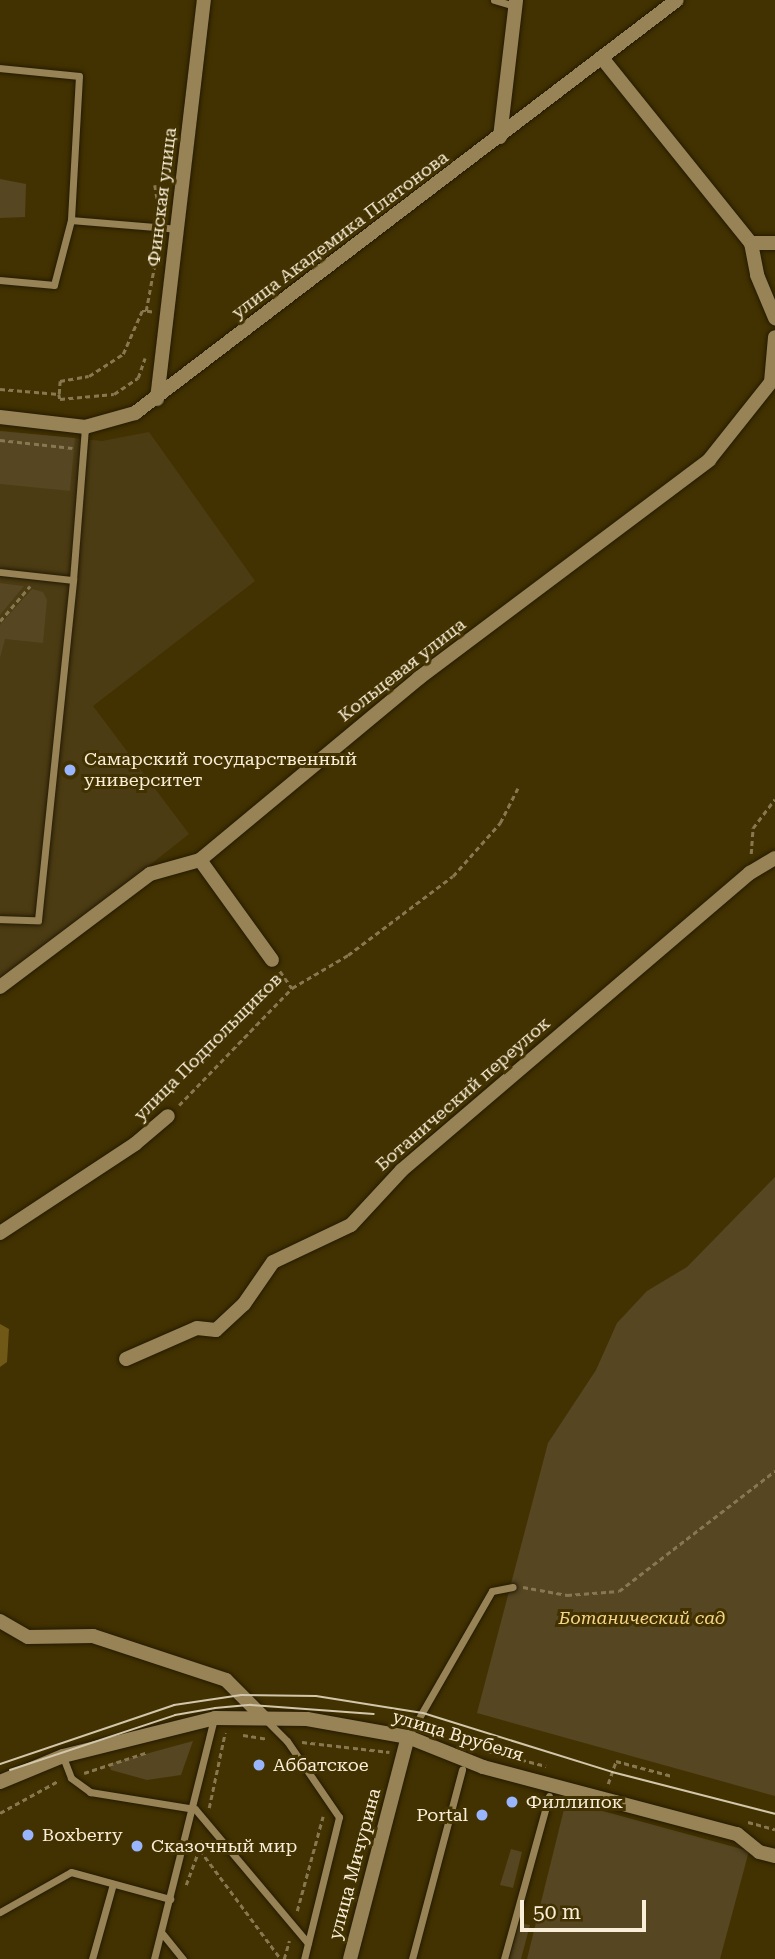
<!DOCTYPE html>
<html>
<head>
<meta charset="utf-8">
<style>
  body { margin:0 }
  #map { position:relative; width:775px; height:1959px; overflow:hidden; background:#433201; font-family:"Roboto Serif",serif }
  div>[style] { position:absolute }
  .built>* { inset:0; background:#4c3c13 }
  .green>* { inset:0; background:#564622 }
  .forest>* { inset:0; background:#705817 }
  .path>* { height:2.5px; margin-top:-1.25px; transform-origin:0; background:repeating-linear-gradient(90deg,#877851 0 5px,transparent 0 8.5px) }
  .roads { filter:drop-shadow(0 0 2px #241b04) drop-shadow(0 0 2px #241b04) }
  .lane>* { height:7px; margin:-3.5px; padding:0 3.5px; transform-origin:3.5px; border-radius:3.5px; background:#978356 }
  .street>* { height:14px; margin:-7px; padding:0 7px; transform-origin:7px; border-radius:7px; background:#978356 }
  .tram>* { height:2px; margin:-1px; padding:0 1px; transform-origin:1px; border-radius:1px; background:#d3c7ab }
  .dots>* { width:19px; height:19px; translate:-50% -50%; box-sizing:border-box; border:4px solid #433201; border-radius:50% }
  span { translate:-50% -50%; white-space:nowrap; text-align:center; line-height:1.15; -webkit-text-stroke:6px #433201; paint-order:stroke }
  .street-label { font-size:18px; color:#f9eed7 }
  .poi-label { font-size:18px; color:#f9eed7 }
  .left { translate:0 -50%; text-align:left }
  .right { translate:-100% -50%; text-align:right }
  .park-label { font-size:18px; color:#f7d587; font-style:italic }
  .scale { position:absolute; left:520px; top:1900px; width:126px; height:32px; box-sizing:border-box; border:4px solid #f9eed7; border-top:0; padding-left:9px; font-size:21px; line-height:24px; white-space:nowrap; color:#f9eed7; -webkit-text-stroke:5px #433201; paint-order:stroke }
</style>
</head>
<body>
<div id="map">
  <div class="built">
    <div style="clip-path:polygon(0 431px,102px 441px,149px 432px,255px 581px,93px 706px,189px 834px,0 983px)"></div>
  </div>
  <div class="green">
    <div style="clip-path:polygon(0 179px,26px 184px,25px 217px,0 218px)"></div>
    <div style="clip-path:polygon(0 431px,75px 438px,70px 491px,0 484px)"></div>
    <div style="clip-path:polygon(0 583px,24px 586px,0 615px)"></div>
    <div style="clip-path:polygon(32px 589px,43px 592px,47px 600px,43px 643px,5px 639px,0 658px,0 625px)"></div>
    <div style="clip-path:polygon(775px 1177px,775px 1796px,477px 1713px,548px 1443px,596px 1370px,617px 1323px,647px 1291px,687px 1267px)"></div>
    <div style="clip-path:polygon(193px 1741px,181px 1775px,147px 1780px,111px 1770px,109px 1764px)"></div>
    <div style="clip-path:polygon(566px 1801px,749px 1851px,720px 1959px,527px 1959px)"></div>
    <div style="clip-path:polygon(511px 1849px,522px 1852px,513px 1888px,500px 1885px)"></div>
    <div style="clip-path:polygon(519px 1923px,530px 1925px,521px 1959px,509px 1959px)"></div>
  </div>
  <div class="forest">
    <div style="clip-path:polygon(0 1324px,9px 1329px,7px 1362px,0 1367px)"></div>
  </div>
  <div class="path">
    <div style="left:155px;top:185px;width:32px;rotate:81deg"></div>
    <div style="left:152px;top:312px;width:6px;rotate:-171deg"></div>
    <div style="left:146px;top:311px;width:71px;rotate:-79.5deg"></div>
    <div style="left:0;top:389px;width:59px;rotate:4.8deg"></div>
    <div style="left:59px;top:394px;width:5px;rotate:79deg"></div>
    <div style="left:60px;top:399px;width:54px;rotate:-5.3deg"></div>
    <div style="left:114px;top:394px;width:29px;rotate:-34deg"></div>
    <div style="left:138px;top:378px;width:21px;rotate:-71deg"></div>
    <div style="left:59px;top:394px;width:13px;rotate:-86deg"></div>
    <div style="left:60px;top:381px;width:29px;rotate:-10deg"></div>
    <div style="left:89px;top:376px;width:40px;rotate:-32.9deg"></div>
    <div style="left:123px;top:354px;width:47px;rotate:-66.2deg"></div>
    <div style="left:142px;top:311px;width:4px"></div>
    <div style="left:0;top:440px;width:73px;rotate:6.3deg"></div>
    <div style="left:0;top:621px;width:46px;rotate:-49.4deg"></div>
    <div style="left:751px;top:854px;width:26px;rotate:-86deg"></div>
    <div style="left:753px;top:828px;width:36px;rotate:-53deg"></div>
    <div style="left:280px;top:971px;width:21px;rotate:55deg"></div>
    <div style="left:179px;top:1105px;width:163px;rotate:-46deg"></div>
    <div style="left:292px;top:988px;width:65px;rotate:-30.5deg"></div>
    <div style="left:348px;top:955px;width:131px;rotate:-37deg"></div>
    <div style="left:453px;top:876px;width:71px;rotate:-48.4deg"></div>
    <div style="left:500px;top:823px;width:39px;rotate:-63deg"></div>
    <div style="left:523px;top:1587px;width:45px;rotate:10.3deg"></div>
    <div style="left:567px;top:1595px;width:52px;rotate:-4.4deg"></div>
    <div style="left:619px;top:1591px;width:197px;rotate:-37.6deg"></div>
    <div style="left:243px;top:1735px;width:24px;rotate:9deg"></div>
    <div style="left:302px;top:1742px;width:88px;rotate:6.6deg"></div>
    <div style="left:488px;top:1751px;width:60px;rotate:14.5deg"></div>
    <div style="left:84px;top:1773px;width:67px;rotate:-18.2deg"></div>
    <div style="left:608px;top:1784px;width:24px;rotate:-71deg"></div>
    <div style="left:616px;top:1761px;width:58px;rotate:15deg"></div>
    <div style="left:209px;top:1808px;width:77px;rotate:-78deg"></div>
    <div style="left:0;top:1813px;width:66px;rotate:-28.9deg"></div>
    <div style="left:748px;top:1822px;width:28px;rotate:15deg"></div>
    <div style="left:200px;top:1850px;width:136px;rotate:53.4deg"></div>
    <div style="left:186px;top:1885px;width:49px;rotate:-69.7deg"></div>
    <div style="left:297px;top:1911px;width:98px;rotate:-74.7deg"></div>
    <div style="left:284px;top:1959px;width:19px;rotate:-74deg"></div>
  </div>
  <div class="roads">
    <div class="lane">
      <div style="left:494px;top:0;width:22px;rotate:16deg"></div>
      <div style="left:0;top:68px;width:79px;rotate:5.8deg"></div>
      <div style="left:79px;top:76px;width:144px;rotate:93.2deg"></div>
      <div style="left:71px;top:220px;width:67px;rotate:104.7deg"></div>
      <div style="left:54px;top:285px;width:54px;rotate:-174.7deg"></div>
      <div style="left:71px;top:220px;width:108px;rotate:4.8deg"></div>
      <div style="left:0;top:572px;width:73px;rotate:6.3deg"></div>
      <div style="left:73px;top:580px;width:153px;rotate:-85.5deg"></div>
      <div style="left:0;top:919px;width:38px;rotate:2deg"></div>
      <div style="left:38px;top:920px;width:342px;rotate:-84.1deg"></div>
      <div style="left:265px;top:1719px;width:31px;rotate:45deg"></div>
      <div style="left:287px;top:1741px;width:92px;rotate:55.6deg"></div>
      <div style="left:339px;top:1817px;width:146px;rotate:103.8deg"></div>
      <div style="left:408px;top:1737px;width:168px;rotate:-60.1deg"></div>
      <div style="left:492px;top:1591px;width:21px;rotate:-11deg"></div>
      <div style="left:63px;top:1757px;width:22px;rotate:69deg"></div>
      <div style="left:71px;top:1778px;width:24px;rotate:36deg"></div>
      <div style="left:90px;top:1792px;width:106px;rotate:9.2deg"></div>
      <div style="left:195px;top:1809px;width:175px;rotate:49.9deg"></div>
      <div style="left:0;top:1912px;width:81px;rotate:-29.4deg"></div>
      <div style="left:71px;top:1872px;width:103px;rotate:15.3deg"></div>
      <div style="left:161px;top:1932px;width:35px;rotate:51deg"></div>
      <div style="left:92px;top:1959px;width:78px;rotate:-74.4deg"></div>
      <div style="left:154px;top:1959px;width:247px;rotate:-76deg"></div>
      <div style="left:412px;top:1959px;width:196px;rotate:-75.2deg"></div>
      <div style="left:504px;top:1959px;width:169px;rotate:-74.6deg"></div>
    </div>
    <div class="street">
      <div style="left:602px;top:58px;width:238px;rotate:51.2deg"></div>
      <div style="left:751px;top:243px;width:24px"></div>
      <div style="left:500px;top:137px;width:138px;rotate:-83.3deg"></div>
      <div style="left:751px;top:243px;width:33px;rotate:79deg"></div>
      <div style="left:757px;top:275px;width:47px;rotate:67.3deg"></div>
      <div style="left:157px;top:399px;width:402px;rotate:-83.3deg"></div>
      <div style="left:0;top:417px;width:86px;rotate:6.7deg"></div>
      <div style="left:85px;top:427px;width:52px;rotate:-15.6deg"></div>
      <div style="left:135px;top:413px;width:681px;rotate:-37.31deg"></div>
      <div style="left:200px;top:860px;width:123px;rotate:54.2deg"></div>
      <div style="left:0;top:987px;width:188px;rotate:-37deg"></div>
      <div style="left:150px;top:874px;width:52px;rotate:-15.6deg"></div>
      <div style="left:200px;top:860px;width:285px;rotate:-39.7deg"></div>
      <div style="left:419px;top:678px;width:363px;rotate:-36.9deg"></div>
      <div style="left:709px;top:460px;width:100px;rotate:-51.5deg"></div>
      <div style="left:771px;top:382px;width:45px;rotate:-84.9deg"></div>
      <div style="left:0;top:1233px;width:162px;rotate:-33.4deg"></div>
      <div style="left:135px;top:1144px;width:43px;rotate:-40.3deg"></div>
      <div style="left:126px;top:1359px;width:77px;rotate:-23.6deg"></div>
      <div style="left:197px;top:1328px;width:19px;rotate:6deg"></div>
      <div style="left:216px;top:1330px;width:38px;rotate:-43deg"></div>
      <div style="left:244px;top:1304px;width:51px;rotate:-55.4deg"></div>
      <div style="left:273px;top:1262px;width:86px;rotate:-25.4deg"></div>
      <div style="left:351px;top:1225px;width:75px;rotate:-47.2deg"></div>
      <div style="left:402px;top:1170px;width:458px;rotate:-40.5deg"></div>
      <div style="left:750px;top:873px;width:29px;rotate:-31deg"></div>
      <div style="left:0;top:1621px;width:32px;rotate:30deg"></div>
      <div style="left:28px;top:1637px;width:65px;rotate:-0.9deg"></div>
      <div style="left:93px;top:1636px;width:140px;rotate:18.3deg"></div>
      <div style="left:226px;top:1680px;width:52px;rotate:45deg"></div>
      <div style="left:0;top:1782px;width:68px;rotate:-22.4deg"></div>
      <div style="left:63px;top:1756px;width:157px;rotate:-14deg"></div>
      <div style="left:215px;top:1718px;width:92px;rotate:0.6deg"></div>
      <div style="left:307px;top:1719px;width:103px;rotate:10.1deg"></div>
      <div style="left:408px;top:1737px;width:81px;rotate:21.8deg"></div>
      <div style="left:483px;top:1767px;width:263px;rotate:14.8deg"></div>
      <div style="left:737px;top:1834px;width:28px;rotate:39deg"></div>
      <div style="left:759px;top:1852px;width:16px;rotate:14deg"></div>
      <div style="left:350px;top:1959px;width:229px;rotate:-75.4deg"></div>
    </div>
  </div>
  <div class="tram">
    <div style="left:0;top:1764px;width:184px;rotate:-18.7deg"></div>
    <div style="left:174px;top:1705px;width:68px;rotate:-8.5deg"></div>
    <div style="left:241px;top:1695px;width:75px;rotate:0.8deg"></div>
    <div style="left:316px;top:1696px;width:108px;rotate:9deg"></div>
    <div style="left:423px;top:1713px;width:198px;rotate:17.3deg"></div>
    <div style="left:612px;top:1772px;width:168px;rotate:14.4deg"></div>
    <div style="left:10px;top:1770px;width:174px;rotate:-18.4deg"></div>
    <div style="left:175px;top:1715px;width:41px;rotate:-9.9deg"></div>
    <div style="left:215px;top:1708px;width:36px;rotate:-5deg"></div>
    <div style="left:251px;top:1705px;width:123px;rotate:4.2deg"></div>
  </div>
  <div class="dots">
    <div style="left:70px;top:770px;background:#98b5fd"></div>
    <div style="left:259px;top:1765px;background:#98b5fd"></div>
    <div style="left:512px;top:1802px;background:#98b5fd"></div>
    <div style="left:482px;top:1815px;background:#98b5fd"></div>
    <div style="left:28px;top:1835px;background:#98b5fd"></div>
    <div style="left:137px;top:1846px;background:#98b5fd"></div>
  </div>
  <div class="street-label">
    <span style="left:162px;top:197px;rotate:-83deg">Финская улица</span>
    <span style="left:340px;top:235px;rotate:-37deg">улица Академика Платонова</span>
    <span style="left:402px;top:670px;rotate:-38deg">Кольцевая улица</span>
    <span style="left:208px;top:1047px;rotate:-45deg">улица Подпольщиков</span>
    <span style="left:463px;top:1094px;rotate:-41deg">Ботанический переулок</span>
    <span style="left:458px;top:1736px;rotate:17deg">улица Врубеля</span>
    <span style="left:355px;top:1864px;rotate:-75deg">улица Мичурина</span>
  </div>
  <div class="poi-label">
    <span class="left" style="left:84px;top:770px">Самарский государственный<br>университет</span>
    <span class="left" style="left:273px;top:1765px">Аббатское</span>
    <span class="left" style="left:526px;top:1802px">Филлипок</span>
    <span class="right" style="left:468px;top:1815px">Portal</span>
    <span class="left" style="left:42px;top:1835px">Boxberry</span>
    <span class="left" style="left:151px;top:1846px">Сказочный мир</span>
  </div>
  <div class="park-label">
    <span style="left:642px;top:1618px">Ботанический сад</span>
  </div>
  <div class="scale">50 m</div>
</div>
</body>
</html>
